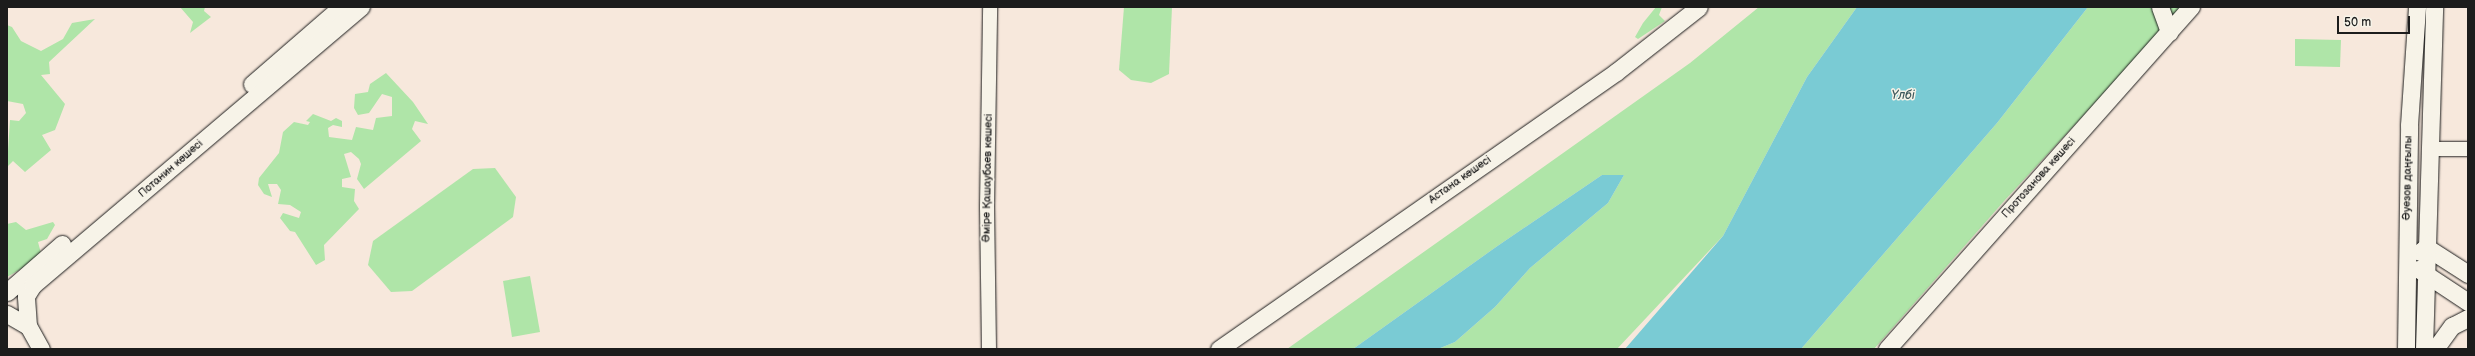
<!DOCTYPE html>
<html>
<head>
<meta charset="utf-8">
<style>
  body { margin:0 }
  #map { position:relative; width:2475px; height:356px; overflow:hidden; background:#f7e8dc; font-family:"Balsamiq Sans",sans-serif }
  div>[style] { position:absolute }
  .green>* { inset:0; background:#afe5a8 }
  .water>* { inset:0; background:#7acbd4 }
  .roads { filter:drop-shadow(0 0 1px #1c1c1c) drop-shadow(0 0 1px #1c1c1c) }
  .minor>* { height:14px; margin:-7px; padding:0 7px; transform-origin:7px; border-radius:7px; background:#f7f3e8 }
  .major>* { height:17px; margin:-8.5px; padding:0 8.5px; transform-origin:8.5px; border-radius:8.5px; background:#f7f3e8 }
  span { translate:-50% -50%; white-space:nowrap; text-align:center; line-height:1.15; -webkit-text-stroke:3px #f7f3e8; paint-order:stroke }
  .street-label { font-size:11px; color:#1c1c1c }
  .water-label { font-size:12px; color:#3d595c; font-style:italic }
  .frame { position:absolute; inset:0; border:8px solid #1c1c1c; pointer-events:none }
  .scale { position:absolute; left:2337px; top:16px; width:73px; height:18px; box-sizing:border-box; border:2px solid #1c1c1c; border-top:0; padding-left:5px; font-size:12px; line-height:14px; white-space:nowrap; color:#1c1c1c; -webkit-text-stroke:3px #f7f3e8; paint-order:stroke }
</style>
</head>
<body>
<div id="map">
  <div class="green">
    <div style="clip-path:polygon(180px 7px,205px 7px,204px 11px,211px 17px,190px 33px,193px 22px)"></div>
    <div style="clip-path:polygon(1124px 7px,1172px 7px,1169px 74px,1151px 83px,1131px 80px,1119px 70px)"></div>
    <div style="clip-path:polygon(1656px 7px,1662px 7px,1659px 15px,1665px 21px,1638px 39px,1635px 37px,1643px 23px)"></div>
    <div style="clip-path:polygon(1759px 7px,1857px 7px,1807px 77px,1723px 236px,1617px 349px,1438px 349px,1455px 342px,1495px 307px,1530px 268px,1608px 203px,1624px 175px,1602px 175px,1496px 247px,1353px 349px,1287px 349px,1690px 63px)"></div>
    <div style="clip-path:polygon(2088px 7px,2184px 7px,2005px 200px,1874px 349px,1801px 349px,1997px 123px)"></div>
    <div style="clip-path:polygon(95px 19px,49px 62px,50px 74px,41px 75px,65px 104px,55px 130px,42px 135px,51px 150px,25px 172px,13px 161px,7px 167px,10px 120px,19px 121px,26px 113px,23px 104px,7px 101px,7px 25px,12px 27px,21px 41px,41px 51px,63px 39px,72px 23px)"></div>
    <div style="clip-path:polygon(2295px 39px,2341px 40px,2340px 67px,2295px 66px)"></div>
    <div style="clip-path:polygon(386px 73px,413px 102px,428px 124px,415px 121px,412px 129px,421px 141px,364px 189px,357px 179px,361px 164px,359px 159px,351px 152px,344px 154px,351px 177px,342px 179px,342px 187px,355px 189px,354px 201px,359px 209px,324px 245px,325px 260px,316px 265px,295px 232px,290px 231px,280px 218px,283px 213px,299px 218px,301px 212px,290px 205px,278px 204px,281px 190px,277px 184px,268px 184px,272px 197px,264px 194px,258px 185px,259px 178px,279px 153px,283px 132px,294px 122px,308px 125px,310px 122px,306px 121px,313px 114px,331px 121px,336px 118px,342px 121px,342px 127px,333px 125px,328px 128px,329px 137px,352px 140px,356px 127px,373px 130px,376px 118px,392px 116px,392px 97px,382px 94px,369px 113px,358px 115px,354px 108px,355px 94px,368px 92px,370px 84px)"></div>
    <div style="clip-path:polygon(495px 168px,516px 197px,513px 217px,412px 291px,391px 292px,368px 265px,373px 241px,473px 169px)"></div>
    <div style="clip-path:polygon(16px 222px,26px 230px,53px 222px,55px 225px,47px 239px,38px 242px,42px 257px,7px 277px,7px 224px)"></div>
    <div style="clip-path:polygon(530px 276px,540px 332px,512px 337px,503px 281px)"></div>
  </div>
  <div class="water">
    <div style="clip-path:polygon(1857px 7px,2088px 7px,1997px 123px,1801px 349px,1625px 349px,1723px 236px,1807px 77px)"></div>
    <div style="clip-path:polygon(1602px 175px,1624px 175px,1608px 203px,1530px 268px,1495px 307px,1455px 342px,1438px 349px,1353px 349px,1496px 247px)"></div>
  </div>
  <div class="roads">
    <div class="minor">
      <div style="left:2430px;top:149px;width:38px"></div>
      <div style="left:989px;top:349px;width:142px;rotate:-90.8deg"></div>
      <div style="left:987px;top:207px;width:200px;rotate:-89.1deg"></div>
    </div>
    <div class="major">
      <div style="left:2160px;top:7px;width:27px;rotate:70deg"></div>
      <div style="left:252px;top:84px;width:118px;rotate:-40.9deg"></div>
      <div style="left:2420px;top:252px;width:8px;rotate:-40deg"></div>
      <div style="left:2426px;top:247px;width:50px;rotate:32.7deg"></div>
      <div style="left:2418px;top:269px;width:60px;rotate:33.4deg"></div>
      <div style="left:7px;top:292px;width:73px;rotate:-41.1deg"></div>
      <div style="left:7px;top:314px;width:24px;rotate:30deg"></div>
      <div style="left:41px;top:349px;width:26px;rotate:-119deg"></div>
      <div style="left:28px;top:326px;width:30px;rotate:-94deg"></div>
      <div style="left:26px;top:296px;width:13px;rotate:-58deg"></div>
      <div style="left:33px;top:285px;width:430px;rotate:-40.3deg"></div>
      <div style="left:1219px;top:349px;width:484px;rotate:-34.9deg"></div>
      <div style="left:1616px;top:72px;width:105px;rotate:-38.1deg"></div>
      <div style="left:1887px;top:349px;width:458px;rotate:-48.4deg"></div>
      <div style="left:2406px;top:349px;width:224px;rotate:-89.2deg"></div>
      <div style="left:2409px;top:125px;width:118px;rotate:-86.1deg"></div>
      <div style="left:2424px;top:349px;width:342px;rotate:-88.3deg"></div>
      <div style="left:2435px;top:349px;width:29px;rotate:-54deg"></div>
      <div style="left:2452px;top:326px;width:18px;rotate:-27deg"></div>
    </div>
  </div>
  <div class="street-label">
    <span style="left:171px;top:169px;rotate:-41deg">Потанин көшесі</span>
    <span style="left:988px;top:178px;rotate:-89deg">Әміре Қашаубаев көшесі</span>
    <span style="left:2039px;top:178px;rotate:-48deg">Протозанова көшесі</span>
    <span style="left:2408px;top:178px;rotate:-89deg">Әуезов даңғылы</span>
    <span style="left:1460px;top:180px;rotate:-35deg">Астана көшесі</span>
  </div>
  <div class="water-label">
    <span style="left:1903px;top:96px">Үлбі</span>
  </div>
  <div class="frame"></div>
  <div class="scale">50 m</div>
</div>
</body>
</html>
